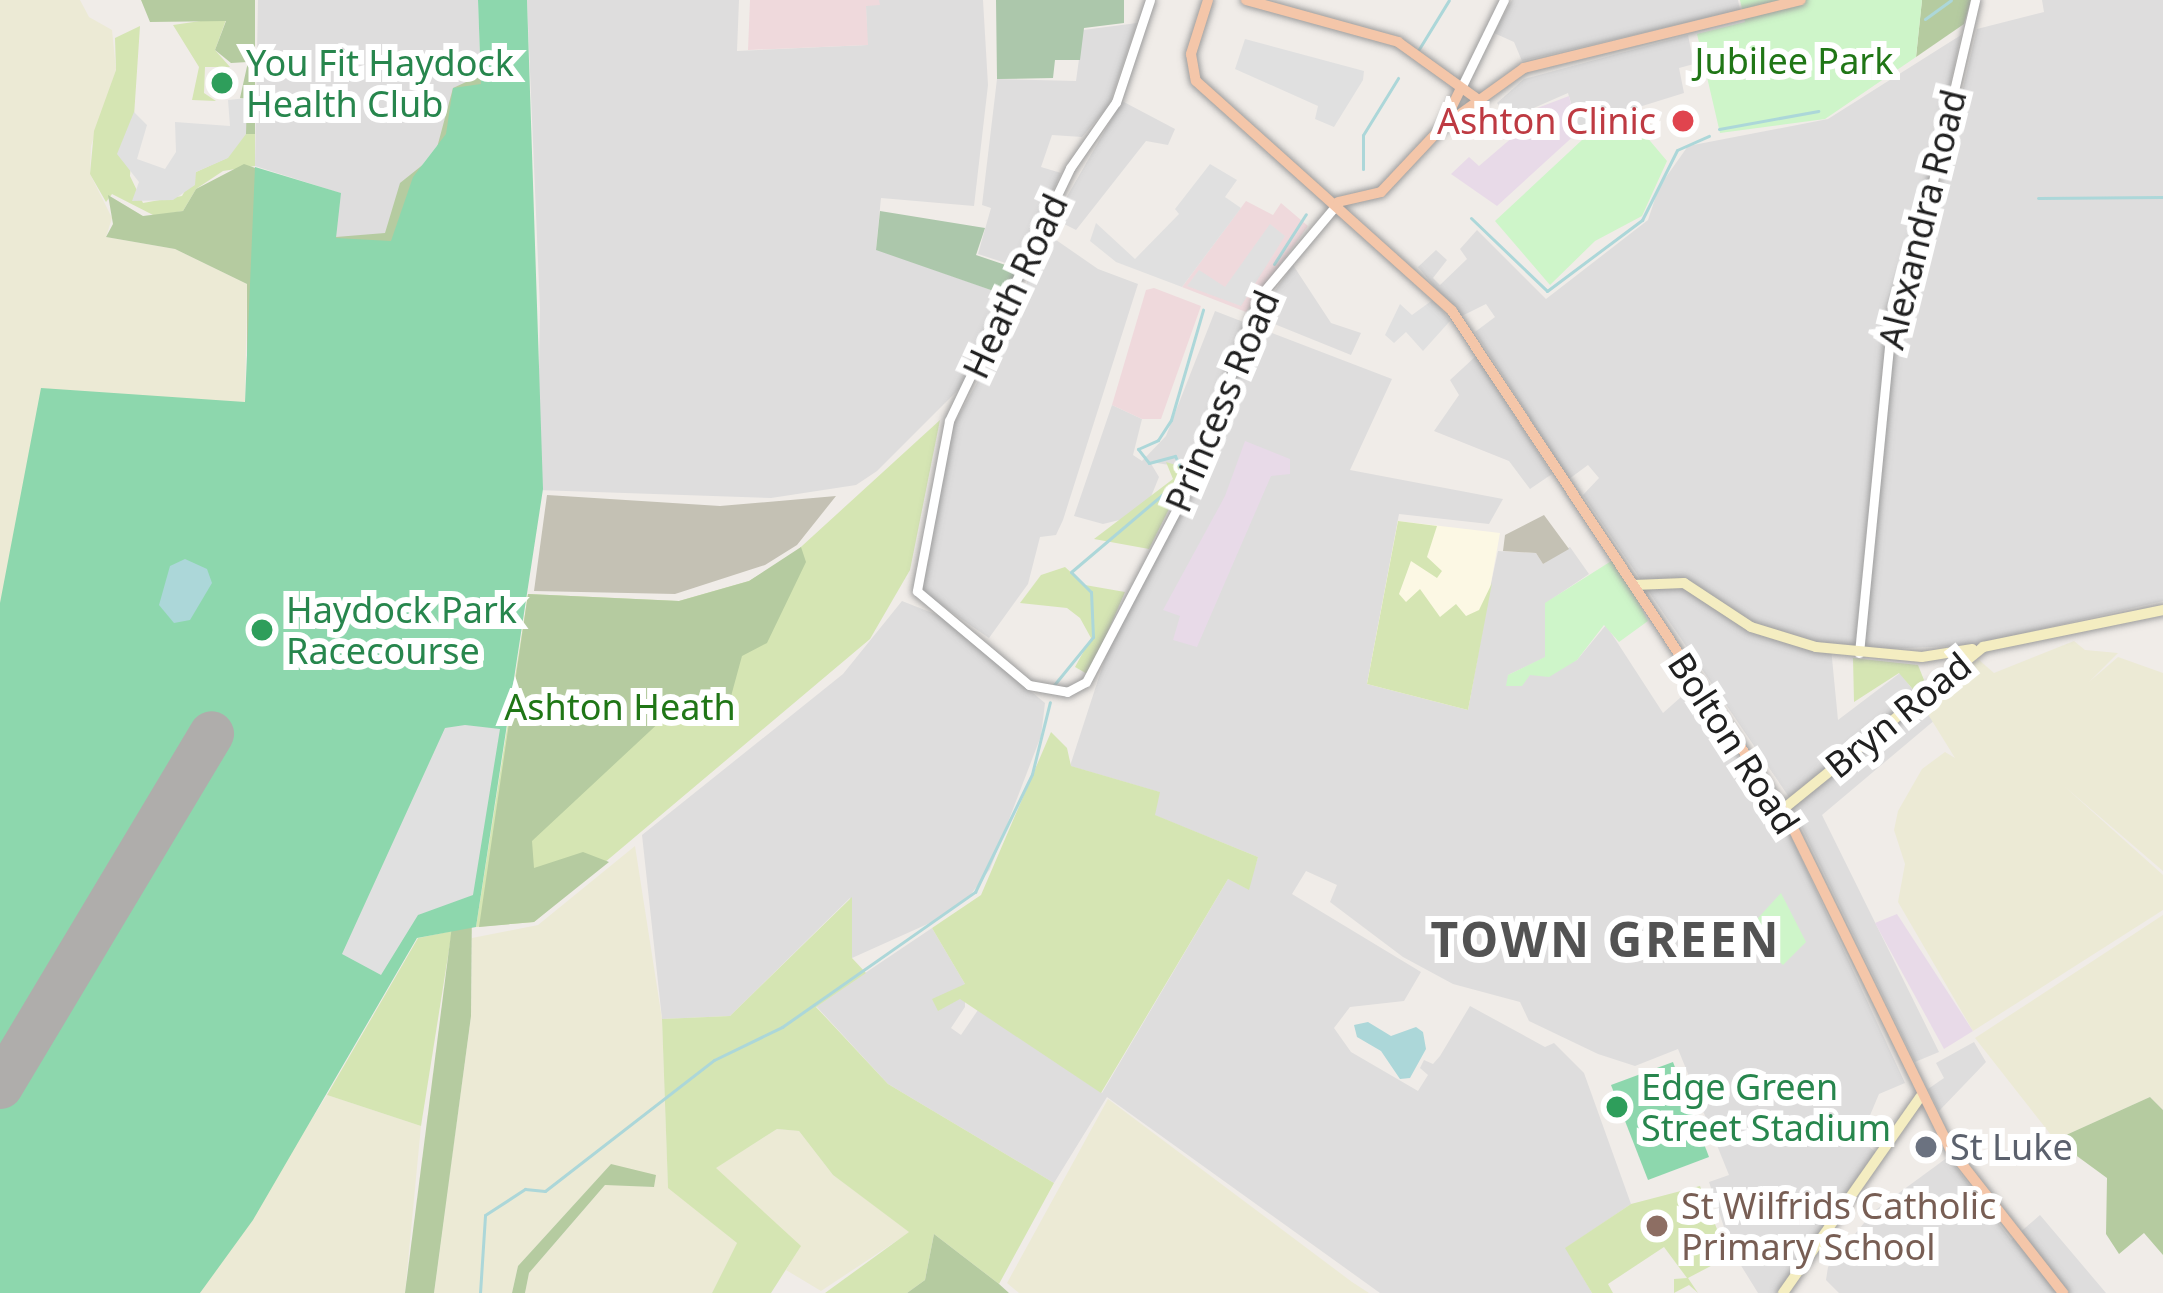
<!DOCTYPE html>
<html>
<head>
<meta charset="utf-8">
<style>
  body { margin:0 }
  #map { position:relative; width:2163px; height:1293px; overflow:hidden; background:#f0ece8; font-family:"Noto Sans",sans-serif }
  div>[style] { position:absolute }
  .residential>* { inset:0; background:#dedddd }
  .commercial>* { inset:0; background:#efd9dc }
  .industrial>* { inset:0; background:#e8dae8 }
  .education>* { inset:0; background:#fcf8e4 }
  .construction>* { inset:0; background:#c4c1b4 }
  .farmland>* { inset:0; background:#ecead5 }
  .grass>* { inset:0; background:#d5e5b3 }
  .forest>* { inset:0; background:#b5cba0 }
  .cemetery>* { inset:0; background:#acc7ab }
  .park>* { inset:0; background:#cef5c9 }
  .pitch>* { inset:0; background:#8dd7ad }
  .parking>* { inset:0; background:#e0e0e0 }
  .water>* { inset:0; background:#acd7d9 }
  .stream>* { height:3px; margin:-1.5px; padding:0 1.5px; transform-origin:1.5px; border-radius:1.5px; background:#acd7d9 }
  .runway>* { height:45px; margin:-22.5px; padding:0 22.5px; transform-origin:22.5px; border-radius:22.5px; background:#afadab }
  .roads { filter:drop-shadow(0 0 3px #9d9d9d) drop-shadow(0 0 3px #9d9d9d) }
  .tertiary>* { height:9px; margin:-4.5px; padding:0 4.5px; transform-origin:4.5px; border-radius:4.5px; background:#fff }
  .secondary>* { height:10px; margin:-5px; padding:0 5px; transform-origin:5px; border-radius:5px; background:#f4edc1 }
  .primary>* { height:10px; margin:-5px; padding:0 5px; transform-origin:5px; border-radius:5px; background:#f4c6a9 }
  .dots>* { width:33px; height:33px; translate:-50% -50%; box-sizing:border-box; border:6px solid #fff; border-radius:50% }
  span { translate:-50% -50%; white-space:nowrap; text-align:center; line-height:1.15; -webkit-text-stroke:12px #fff; paint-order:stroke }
  .park-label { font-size:36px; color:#207616 }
  .leisure-label { font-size:36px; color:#27864d }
  .left { translate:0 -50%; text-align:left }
  .health-label { font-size:36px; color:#be3a42 }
  .right { translate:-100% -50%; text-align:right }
  .street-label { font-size:36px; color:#202020 }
  .worship-label { font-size:36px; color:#5b616d }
  .education-label { font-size:36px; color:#785e54 }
  .district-label { font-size:48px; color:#535353; font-weight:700; letter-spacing:3px }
</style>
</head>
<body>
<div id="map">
  <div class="residential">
    <div style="clip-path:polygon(258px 0,478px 0,481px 84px,453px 88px,446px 134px,413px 177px,391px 241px,335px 238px,340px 193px,255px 166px)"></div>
    <div style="clip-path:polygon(527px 0,739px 0,737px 51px,867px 45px,866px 6px,879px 0,983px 0,988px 85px,974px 206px,881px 198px,876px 249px,1008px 296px,961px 387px,877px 471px,856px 485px,771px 498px,537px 490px,540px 309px)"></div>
    <div style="clip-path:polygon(1512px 0,1738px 0,1740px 10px,1522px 61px,1514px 42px,1494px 33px)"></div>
    <div style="clip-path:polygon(2042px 0,2163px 0,2163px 601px,1973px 645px,1864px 650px,1889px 378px,1907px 283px,1928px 237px,1977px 29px,2044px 12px)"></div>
    <div style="clip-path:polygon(1137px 23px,1109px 105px,1082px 137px,1052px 135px,1041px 167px,1061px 173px,1018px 267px,978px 254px,991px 208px,982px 205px,997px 79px,1076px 81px,1083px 30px)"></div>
    <div style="clip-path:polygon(1688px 35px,1694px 64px,1679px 68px,1684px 93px,1578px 126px,1568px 93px,1511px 118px,1497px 103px,1524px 79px)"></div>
    <div style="clip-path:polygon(1961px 35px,1921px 216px,1895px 276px,1887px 324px,1855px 650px,1831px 648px,1838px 720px,1900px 673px,1916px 694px,1791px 800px,1583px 495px,1599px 478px,1588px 465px,1569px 479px,1475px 332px,1495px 317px,1486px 304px,1460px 317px,1418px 267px,1436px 250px,1447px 260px,1433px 278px,1440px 285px,1467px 259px,1460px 249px,1477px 230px,1546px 299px,1648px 220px,1659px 187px,1688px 146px,1828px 119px)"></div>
    <div style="clip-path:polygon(1122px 101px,1175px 129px,1168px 145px,1146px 141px,1076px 230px,1054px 219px)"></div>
    <div style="clip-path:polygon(1046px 233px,1098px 269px,1138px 284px,1063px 520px,1056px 535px,1040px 537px,1028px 584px,989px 638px,918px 589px,947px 436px,1012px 321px)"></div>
    <div style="clip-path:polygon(1293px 265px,1331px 323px,1361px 333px,1351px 355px,1257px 317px)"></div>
    <div style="clip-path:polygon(1215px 311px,1392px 379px,1350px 470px,1503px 499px,1489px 524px,1399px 514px,1367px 684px,1483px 620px,1498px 551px,1536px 553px,1543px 564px,1570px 547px,1589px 574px,1546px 603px,1546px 657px,1508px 675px,1577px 660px,1606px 625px,1663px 713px,1690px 689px,1784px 821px,1905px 1083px,1879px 1094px,1860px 1139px,1879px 1155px,1777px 1293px,1758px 1293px,1732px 1251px,1709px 1182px,1729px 1175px,1678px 1049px,1635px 1066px,1598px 1054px,1529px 1021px,1520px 1002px,1453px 984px,1403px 957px,1330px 902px,1337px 885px,1306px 871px,1292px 894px,1421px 972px,1404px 1001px,1350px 1007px,1334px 1028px,1351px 1052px,1418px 1091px,1428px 1075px,1420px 1068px,1424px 1060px,1433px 1064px,1440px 1056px,1470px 1006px,1545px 1047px,1554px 1043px,1584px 1073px,1631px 1204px,1566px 1248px,1592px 1293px,1380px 1293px,1107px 1097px,1054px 1183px,888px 1084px,816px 1006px,932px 928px,965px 984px,965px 1007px,951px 1028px,961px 1035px,978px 1010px,1102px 1093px,1228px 879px,1248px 889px,1258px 857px,1154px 815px,1159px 792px,1070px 766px,1110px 643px,1202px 470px,1150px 462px,1159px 477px,1144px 514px,1103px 524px,1074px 516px,1112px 405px,1142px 419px,1133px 455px,1142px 461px,1166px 436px)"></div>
    <div style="clip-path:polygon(1476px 356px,1552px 474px,1530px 489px,1509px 461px,1434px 431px,1459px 395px,1450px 380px)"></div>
    <div style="clip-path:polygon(902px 601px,940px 616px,1045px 703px,1041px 736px,990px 869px,969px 897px,932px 922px,852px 958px,850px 898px,730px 1016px,662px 1019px,642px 835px,843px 674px)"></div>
    <div style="clip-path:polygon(1920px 701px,1936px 719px,1822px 815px,1939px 1052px,1915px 1062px,1790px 803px,1859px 757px)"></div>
    <div style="clip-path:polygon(1974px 1042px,1986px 1062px,1939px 1111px,1928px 1089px,1944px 1078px,1936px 1063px)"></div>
    <div style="clip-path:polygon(1948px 1157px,2011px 1240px,2040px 1215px,2106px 1293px,1839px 1293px,1826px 1280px,1828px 1267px,1873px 1212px)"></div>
  </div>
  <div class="commercial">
    <div style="clip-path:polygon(750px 0,879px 0,880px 5px,866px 6px,868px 45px,748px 50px)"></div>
    <div style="clip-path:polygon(1246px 201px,1273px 215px,1281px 203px,1308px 226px,1246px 312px,1182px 287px)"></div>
    <div style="clip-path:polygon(1154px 288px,1201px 306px,1161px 419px,1142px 419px,1112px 405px,1146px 290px)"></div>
  </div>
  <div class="industrial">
    <div style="clip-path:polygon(1569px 96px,1578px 132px,1497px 206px,1451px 174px,1469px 157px,1479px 166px,1521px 130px,1511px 118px)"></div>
    <div style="clip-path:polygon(1245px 441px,1290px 459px,1290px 474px,1271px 476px,1197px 647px,1173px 640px,1180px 616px,1163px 610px,1225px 496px)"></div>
    <div style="clip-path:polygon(1897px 914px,1973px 1031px,1944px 1049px,1875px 923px)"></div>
  </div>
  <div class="education">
    <div style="clip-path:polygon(1398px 521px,1500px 533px,1468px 710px,1367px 684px)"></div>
  </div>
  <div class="construction">
    <div style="clip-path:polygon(547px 495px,720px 506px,836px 496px,797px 545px,765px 565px,675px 594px,534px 591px)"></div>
    <div style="clip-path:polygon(1544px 515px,1569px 549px,1543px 564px,1536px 553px,1503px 551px,1505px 535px)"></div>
  </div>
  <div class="farmland">
    <div style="clip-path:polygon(0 0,80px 0,89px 17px,112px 30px,116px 70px,91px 146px,90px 174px,112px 218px,106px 237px,175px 249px,247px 284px,245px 403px,0 603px)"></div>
    <div style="clip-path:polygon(2074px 641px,2085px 650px,2118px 653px,2089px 682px,2118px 657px,2163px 673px,2163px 871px,2064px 786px,2163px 875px,2163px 910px,1973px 1031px,1898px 902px,1905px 864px,1894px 830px,1898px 811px,1922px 769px,1945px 752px,1955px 758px,1921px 703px,1966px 665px,1979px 660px,1994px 673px)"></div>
    <div style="clip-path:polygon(635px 846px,662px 1019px,668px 1187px,737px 1243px,712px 1293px,525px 1293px,529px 1273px,606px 1184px,654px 1187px,611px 1164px,518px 1266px,512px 1293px,434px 1293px,471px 1016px,472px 938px,538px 925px)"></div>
    <div style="clip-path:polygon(2163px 915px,2163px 1110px,2150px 1097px,2055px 1140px,1975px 1038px)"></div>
    <div style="clip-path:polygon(327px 1095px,421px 1126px,405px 1293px,200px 1293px)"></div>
    <div style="clip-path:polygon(1108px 1099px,1352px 1282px,1369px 1293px,1019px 1293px,1007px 1283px)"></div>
    <div style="clip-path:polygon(777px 1129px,799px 1131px,833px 1175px,910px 1232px,821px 1291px,786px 1270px,800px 1247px,715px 1168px)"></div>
  </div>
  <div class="grass">
    <div style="clip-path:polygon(214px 19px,226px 20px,215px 50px,230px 67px,205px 67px,204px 93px,216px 101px,192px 100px,199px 67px,173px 25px)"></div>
    <div style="clip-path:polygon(140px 26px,130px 176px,143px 203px,182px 196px,196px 172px,227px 158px,241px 133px,255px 134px,255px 166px,223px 171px,196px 189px,183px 211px,155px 216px,112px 194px,106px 202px,90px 174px,94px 131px,116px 70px,115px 38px)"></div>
    <div style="clip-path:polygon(940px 420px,910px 570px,870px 639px,534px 922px,476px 927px,528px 594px,679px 601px,749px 581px,791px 556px)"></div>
    <div style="clip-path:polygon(1166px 462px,1189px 469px,1149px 549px,1094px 539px,1173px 479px)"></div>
    <div style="clip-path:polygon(1398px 521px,1437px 526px,1427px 557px,1442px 571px,1437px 578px,1411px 561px,1399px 594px,1406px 602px,1420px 589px,1440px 617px,1456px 604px,1466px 616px,1479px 610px,1492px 583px,1468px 710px,1367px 684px)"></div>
    <div style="clip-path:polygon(1065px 567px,1085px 585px,1125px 592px,1089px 675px,1075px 667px,1091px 638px,1080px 618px,1067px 608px,1020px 603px,1041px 575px)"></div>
    <div style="clip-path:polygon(1853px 658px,1918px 665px,1924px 680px,1916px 693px,1899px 673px,1854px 702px)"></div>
    <div style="clip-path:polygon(1051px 732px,1067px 748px,1071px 766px,1160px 792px,1155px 815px,1258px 857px,1249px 890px,1228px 879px,1101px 1093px,960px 999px,938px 1011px,932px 999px,965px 984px,932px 928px,981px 895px)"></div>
    <div style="clip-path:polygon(852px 897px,852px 958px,866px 973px,816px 1007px,888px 1084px,1054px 1183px,999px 1284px,934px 1234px,925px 1280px,907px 1293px,825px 1293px,909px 1232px,833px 1175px,799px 1131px,777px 1129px,716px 1168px,801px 1246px,771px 1293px,712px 1293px,737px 1243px,668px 1188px,662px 1019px,730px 1016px)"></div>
    <div style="clip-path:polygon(452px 931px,421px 1126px,327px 1095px,418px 938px)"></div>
    <div style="clip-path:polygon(1700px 1186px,1728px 1257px,1688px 1278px,1698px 1293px,1689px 1285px,1674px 1293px,1674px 1279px,1687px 1278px,1664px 1247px,1608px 1284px,1613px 1293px,1592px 1293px,1565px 1248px,1631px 1204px)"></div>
  </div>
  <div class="forest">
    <div style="clip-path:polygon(141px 0,255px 0,255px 134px,246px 134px,246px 99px,240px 98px,248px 62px,231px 63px,215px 50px,226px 21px,150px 22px)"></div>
    <div style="clip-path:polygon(1922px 0,1971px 0,1964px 24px,1916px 57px)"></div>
    <div style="clip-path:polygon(481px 57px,491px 194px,247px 370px,247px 284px,175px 249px,106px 237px,113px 224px,108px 195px,143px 216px,183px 211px,196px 189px,244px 164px,331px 195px,336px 237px,385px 233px,400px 183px,435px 155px,453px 88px,477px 77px)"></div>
    <div style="clip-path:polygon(801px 547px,806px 562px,767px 643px,742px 656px,727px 711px,708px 725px,679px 704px,532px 841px,534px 868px,583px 852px,609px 862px,534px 922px,479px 927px,528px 594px,679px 601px,749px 581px)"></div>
    <div style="clip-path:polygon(472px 901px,471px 1016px,434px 1293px,405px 1293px,453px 918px)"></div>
    <div style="clip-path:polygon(2150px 1097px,2163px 1110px,2163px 1255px,2144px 1233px,2119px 1254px,2106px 1234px,2107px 1178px,2055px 1140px)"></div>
    <div style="clip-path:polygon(611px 1164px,656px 1175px,654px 1187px,605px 1185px,529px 1273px,525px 1293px,512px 1293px,518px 1266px)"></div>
    <div style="clip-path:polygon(934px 1234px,999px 1284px,1009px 1293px,907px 1293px,925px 1280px)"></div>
  </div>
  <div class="cemetery">
    <div style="clip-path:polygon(996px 0,1124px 0,1124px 23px,1084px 28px,1080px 60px,1055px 60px,1053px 78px,997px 79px)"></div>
    <div style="clip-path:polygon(880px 211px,985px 228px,976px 255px,1020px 270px,1008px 296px,876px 250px)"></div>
  </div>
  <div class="park">
    <div style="clip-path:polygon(1740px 0,1922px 0,1916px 57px,1825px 119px,1720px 133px,1697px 34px,1745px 22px)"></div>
    <div style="clip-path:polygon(1635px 123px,1667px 161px,1642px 216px,1595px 241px,1550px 285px,1495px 221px,1582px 140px)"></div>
    <div style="clip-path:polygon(1616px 558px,1648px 621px,1619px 642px,1604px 625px,1577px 660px,1549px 677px,1530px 675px,1522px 686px,1506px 686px,1508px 675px,1545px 657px,1545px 603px)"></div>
    <div style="clip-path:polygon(1781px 893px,1806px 942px,1783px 965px,1747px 930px)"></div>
  </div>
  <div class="pitch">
    <div style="clip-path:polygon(478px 0,527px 0,543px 489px,476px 927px,417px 938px,253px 1220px,200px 1293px,0 1293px,0 603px,41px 388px,245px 402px,255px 167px,341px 193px,336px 238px,391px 241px,413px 177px,446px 134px,453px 88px,481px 84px)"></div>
    <div style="clip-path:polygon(1673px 1062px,1709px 1157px,1648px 1180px,1611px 1085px)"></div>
  </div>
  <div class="parking">
    <div style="clip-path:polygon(1245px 39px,1364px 71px,1363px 80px,1334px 127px,1315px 119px,1318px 106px,1235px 69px)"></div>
    <div style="clip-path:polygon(247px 98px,246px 134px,228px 158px,196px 172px,195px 185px,173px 200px,132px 201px,139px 182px,117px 154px,134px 112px,147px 125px,137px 159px,165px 169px,176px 152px,175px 122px,230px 126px,228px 100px)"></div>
    <div style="clip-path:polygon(1210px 164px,1237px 180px,1225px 197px,1241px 208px,1182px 287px,1116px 262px,1090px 241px,1096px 223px,1135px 259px,1179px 214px,1175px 209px)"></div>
    <div style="clip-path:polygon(1270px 224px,1285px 236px,1241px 306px,1187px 286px,1199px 270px,1225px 287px)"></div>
    <div style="clip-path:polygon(1434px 299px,1450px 321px,1423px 351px,1406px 332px,1394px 343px,1385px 335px,1400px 304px,1412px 315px)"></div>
    <div style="clip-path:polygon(465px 725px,500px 729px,473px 895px,418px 915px,381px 975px,342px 954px,445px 728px)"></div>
  </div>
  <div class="water">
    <div style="clip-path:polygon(185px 559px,207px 569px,212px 583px,190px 620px,174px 623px,159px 605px,170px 566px)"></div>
    <div style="clip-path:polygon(1368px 1022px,1391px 1036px,1416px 1027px,1423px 1032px,1426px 1049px,1410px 1078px,1400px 1079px,1381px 1051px,1357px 1037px,1354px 1025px)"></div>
  </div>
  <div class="stream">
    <div style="left:1925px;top:19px;width:32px;rotate:-36deg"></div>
    <div style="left:1419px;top:49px;width:57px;rotate:-58.5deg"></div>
    <div style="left:1719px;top:129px;width:101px;rotate:-10.3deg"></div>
    <div style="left:1363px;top:169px;width:34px;rotate:-90deg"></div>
    <div style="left:1363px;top:135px;width:67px;rotate:-58.4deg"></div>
    <div style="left:2038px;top:198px;width:125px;rotate:-0.5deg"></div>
    <div style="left:1471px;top:218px;width:105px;rotate:43.8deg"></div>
    <div style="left:1547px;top:291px;width:119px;rotate:-36.8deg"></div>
    <div style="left:1642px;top:220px;width:78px;rotate:-63.4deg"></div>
    <div style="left:1677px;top:150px;width:35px;rotate:-24deg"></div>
    <div style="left:1274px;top:264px;width:59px;rotate:-57.4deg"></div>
    <div style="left:1054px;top:685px;width:62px;rotate:-50.9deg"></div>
    <div style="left:1093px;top:637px;width:45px;rotate:-92.5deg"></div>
    <div style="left:1091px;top:592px;width:28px;rotate:-135deg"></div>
    <div style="left:1071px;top:572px;width:148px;rotate:-40.3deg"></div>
    <div style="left:1184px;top:476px;width:22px;rotate:-114deg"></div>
    <div style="left:1175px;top:456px;width:27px;rotate:165deg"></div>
    <div style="left:1149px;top:463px;width:18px;rotate:-128deg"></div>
    <div style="left:1138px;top:449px;width:22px;rotate:-24deg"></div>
    <div style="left:1158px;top:440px;width:24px;rotate:-57deg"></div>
    <div style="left:1171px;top:420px;width:115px;rotate:-73.8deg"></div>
    <div style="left:480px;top:1293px;width:78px;rotate:-86.3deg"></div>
    <div style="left:485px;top:1215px;width:48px;rotate:-33deg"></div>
    <div style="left:525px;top:1189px;width:20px;rotate:6deg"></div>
    <div style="left:545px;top:1191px;width:214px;rotate:-37.8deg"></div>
    <div style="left:714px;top:1060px;width:76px;rotate:-25.9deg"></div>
    <div style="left:782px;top:1027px;width:236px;rotate:-35deg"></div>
    <div style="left:975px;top:892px;width:131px;rotate:-64.2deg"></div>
    <div style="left:1032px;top:774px;width:74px;rotate:-76deg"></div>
  </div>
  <div class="runway">
    <div style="left:0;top:1086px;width:411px;rotate:-59.1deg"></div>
  </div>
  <div class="roads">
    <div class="tertiary">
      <div style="left:1150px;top:0;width:108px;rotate:108.4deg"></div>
      <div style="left:1116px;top:102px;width:80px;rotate:124.9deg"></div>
      <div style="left:1070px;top:168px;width:280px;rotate:115.6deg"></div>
      <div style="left:949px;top:421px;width:173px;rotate:100.7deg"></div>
      <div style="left:917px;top:591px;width:146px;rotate:40deg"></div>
      <div style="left:1029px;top:685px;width:39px;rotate:10deg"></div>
      <div style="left:1067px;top:692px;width:21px;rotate:-28deg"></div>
      <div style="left:1086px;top:682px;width:238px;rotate:-62.3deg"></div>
      <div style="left:1197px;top:471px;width:185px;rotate:-70.4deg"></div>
      <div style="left:1259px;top:297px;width:123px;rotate:-50deg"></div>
      <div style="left:1461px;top:88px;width:98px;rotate:-64deg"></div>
      <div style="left:1859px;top:653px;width:347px;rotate:-84.4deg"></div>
      <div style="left:1893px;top:308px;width:89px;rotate:-70.3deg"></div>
      <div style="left:1923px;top:224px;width:230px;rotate:-76.9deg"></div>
    </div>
    <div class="secondary">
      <div style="left:1634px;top:585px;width:50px;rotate:-2.3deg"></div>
      <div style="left:1684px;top:583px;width:80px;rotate:33.3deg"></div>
      <div style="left:1751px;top:627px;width:68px;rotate:17.1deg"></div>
      <div style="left:1816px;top:647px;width:106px;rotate:5.4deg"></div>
      <div style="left:1922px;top:657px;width:51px;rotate:-9.1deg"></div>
      <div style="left:1782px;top:810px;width:259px;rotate:-39deg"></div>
      <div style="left:1983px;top:647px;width:184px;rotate:-11.6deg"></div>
      <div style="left:1783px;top:1293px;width:239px;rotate:-55deg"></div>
    </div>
    <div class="primary">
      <div style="left:1208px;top:0;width:57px;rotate:107.5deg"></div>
      <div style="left:1191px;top:54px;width:27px;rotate:80deg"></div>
      <div style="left:1196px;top:81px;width:344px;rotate:41.9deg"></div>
      <div style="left:1452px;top:311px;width:610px;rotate:56.49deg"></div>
      <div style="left:1789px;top:820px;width:368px;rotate:63.9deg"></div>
      <div style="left:1951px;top:1150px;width:182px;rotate:51.9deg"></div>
      <div style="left:1246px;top:0;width:158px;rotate:15.4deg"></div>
      <div style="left:1398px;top:42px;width:96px;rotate:35.7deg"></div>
      <div style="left:1442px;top:127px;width:43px;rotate:-64deg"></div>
      <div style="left:1338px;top:202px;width:44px;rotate:-13.1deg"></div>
      <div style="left:1381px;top:192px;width:89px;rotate:-46.8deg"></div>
      <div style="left:1442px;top:127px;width:101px;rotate:-35.7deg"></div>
      <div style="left:1524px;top:68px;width:285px;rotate:-13.8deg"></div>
    </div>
  </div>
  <div class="dots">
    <div style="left:222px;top:83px;background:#2e9e5b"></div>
    <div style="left:1683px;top:121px;background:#e0444e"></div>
    <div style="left:262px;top:630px;background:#2e9e5b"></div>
    <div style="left:1617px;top:1107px;background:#2e9e5b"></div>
    <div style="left:1926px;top:1147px;background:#6b7280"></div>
    <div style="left:1657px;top:1226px;background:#8d6e63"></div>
  </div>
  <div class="park-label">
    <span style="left:1794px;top:61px">Jubilee Park</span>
    <span style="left:620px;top:707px">Ashton Heath</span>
  </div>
  <div class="leisure-label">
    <span class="left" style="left:246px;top:83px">You Fit Haydock<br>Health Club</span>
    <span class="left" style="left:286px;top:630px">Haydock Park<br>Racecourse</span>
    <span class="left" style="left:1641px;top:1107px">Edge Green<br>Street Stadium</span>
  </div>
  <div class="health-label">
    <span class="right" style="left:1656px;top:121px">Ashton Clinic</span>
  </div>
  <div class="street-label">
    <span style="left:1922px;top:219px;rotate:-76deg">Alexandra Road</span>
    <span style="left:1015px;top:286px;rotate:-65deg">Heath Road</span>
    <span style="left:1222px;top:401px;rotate:-67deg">Princess Road</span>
    <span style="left:1898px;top:715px;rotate:-39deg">Bryn Road</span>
    <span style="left:1734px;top:743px;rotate:57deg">Bolton Road</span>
  </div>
  <div class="worship-label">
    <span class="left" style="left:1950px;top:1147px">St Luke</span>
  </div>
  <div class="education-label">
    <span class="left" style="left:1681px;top:1226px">St Wilfrids Catholic<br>Primary School</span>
  </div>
  <div class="district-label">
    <span style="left:1606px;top:939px">TOWN GREEN</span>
  </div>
</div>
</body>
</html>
